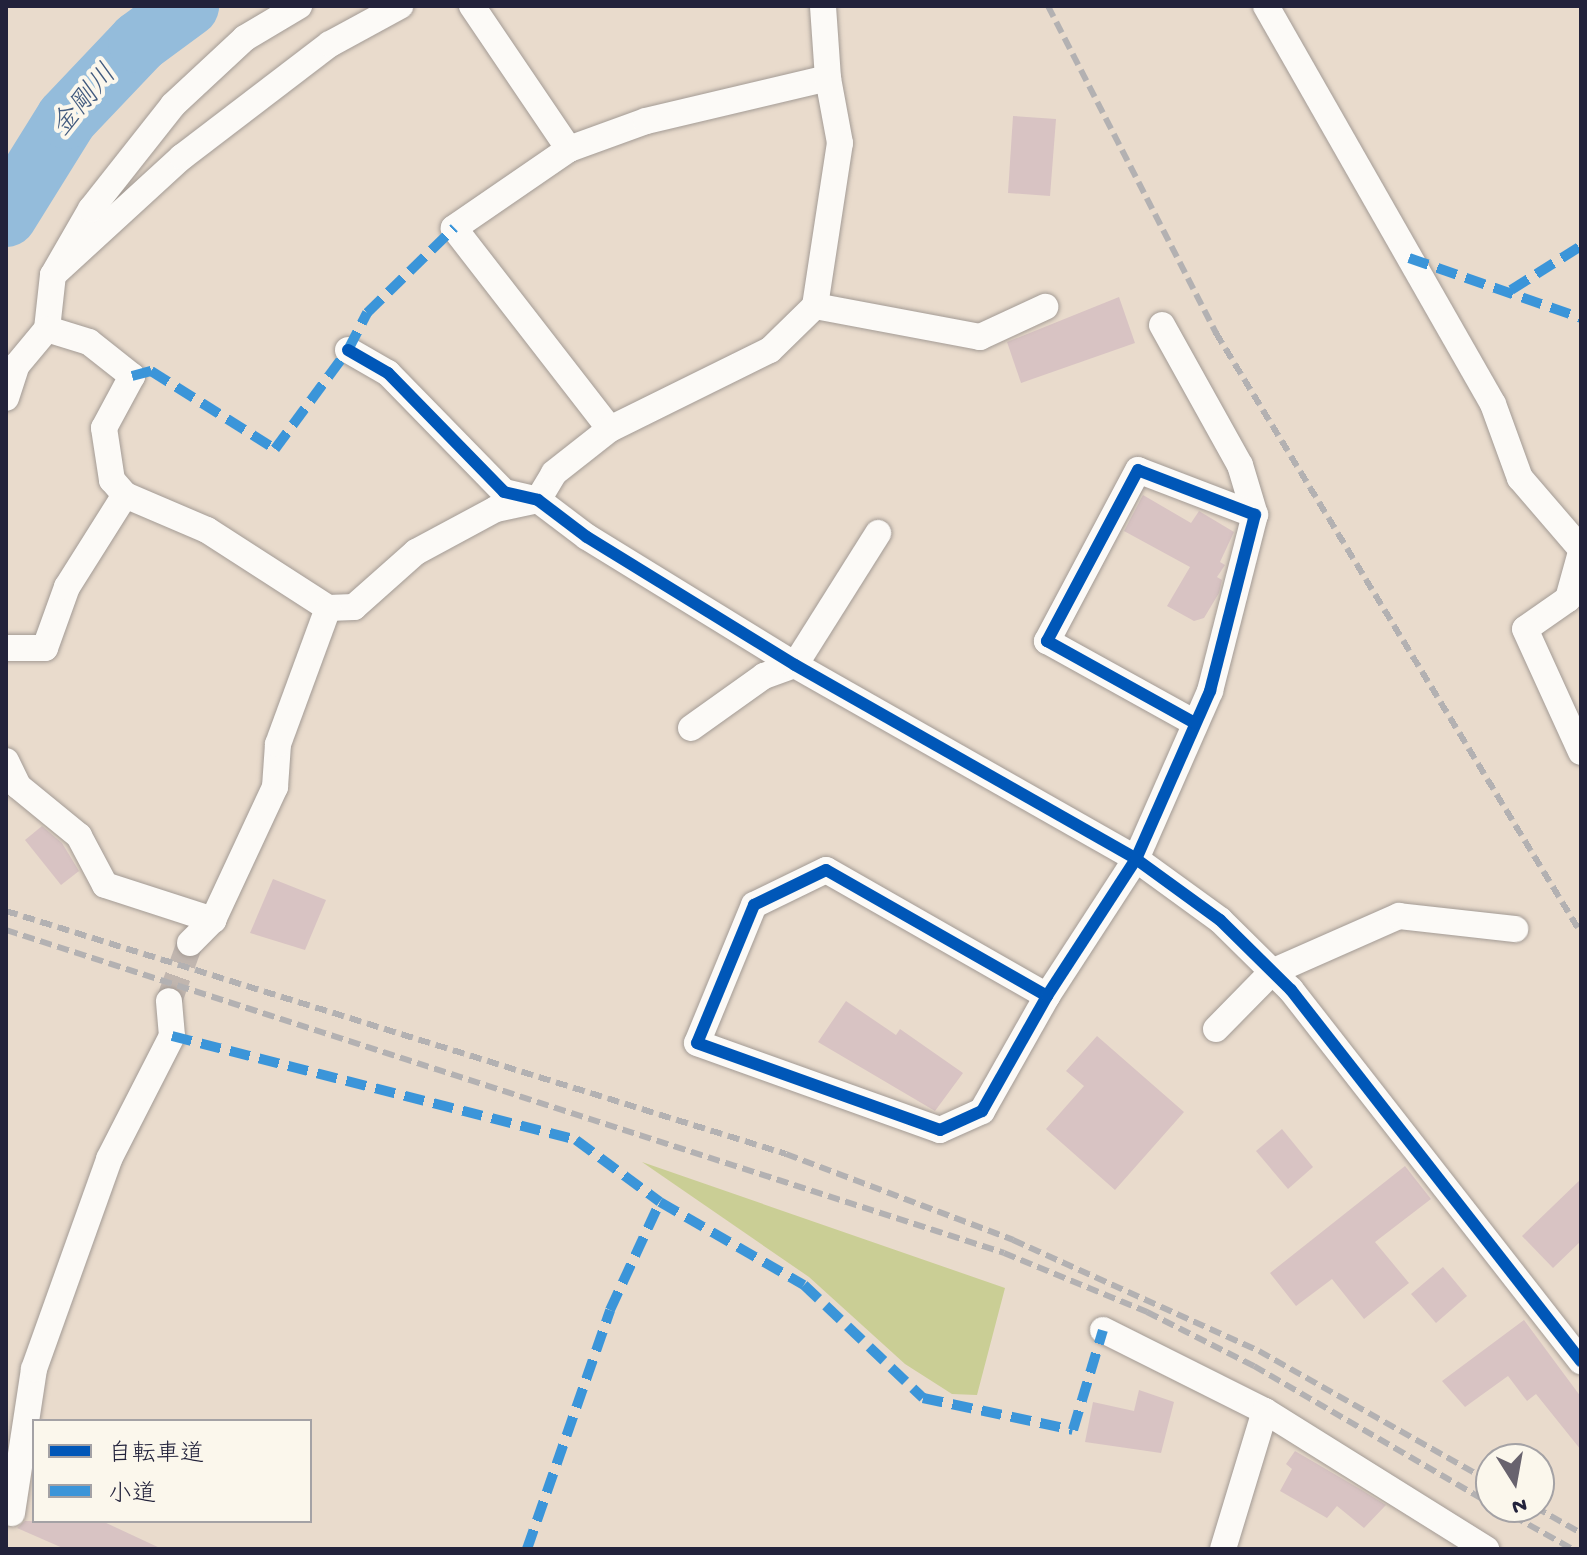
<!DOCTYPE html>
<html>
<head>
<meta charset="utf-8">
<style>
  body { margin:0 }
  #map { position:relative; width:1587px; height:1555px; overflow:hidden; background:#e9dbcc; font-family:"Gochi Hand","Klee One",sans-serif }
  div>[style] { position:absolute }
  .green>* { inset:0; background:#cace95 }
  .river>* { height:62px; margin:-31px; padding:0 31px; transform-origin:31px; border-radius:31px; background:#94bcdb }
  .building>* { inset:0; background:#d8c3c3 }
  .street-tunnel>* { height:26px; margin-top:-13px; transform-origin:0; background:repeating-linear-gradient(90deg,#c1b6af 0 26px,transparent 0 39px) }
  .roads { filter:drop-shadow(0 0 2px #a39b95) drop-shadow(0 0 2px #a39b95) }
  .street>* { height:26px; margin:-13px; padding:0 13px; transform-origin:13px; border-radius:13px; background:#fcfaf7 }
  .rail>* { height:6px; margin-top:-3px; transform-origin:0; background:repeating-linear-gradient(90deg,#b3b1b2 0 12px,transparent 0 18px) }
  .quiet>* { height:10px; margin-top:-5px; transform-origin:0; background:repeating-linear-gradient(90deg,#3b95d9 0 20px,transparent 0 30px) }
  .cycleway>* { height:12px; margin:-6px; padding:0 6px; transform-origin:6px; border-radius:6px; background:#0057b8 }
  span { translate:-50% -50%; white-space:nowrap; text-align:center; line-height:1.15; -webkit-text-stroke:8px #fbf7ec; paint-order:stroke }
  .water-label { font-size:28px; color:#415a7e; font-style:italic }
  .frame { position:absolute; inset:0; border:8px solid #22223b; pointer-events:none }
  .legend { position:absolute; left:32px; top:1419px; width:280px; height:104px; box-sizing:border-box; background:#fbf7ec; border:2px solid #a4a2a5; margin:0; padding:10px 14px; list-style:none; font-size:24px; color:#22223b }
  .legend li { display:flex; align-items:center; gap:16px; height:40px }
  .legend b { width:40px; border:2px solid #a4a2a5 }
  .north { position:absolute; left:1475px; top:1443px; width:80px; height:80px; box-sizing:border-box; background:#fbf7ec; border:2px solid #a4a2a5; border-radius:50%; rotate:169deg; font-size:22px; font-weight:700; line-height:32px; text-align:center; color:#22223b }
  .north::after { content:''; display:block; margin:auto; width:28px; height:36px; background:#68636e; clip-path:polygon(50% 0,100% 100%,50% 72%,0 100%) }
</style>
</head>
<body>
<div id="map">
  <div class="green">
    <div style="clip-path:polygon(642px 1162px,1005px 1288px,977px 1395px,952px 1394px,905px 1364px,809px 1277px)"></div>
  </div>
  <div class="river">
    <div style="left:6px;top:216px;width:115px;rotate:-58.1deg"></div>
    <div style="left:67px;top:118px;width:105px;rotate:-46.5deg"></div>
    <div style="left:139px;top:42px;width:61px;rotate:-36.3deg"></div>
  </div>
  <div class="building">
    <div style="clip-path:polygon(1013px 116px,1056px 119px,1050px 196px,1008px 193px)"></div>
    <div style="clip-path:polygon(1119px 297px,1135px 343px,1021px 383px,1007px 342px)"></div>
    <div style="clip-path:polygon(1143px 495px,1191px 523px,1199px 511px,1234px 532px,1220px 562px,1225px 565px,1217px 577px,1222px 580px,1219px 593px,1204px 618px,1194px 621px,1167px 606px,1190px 567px,1124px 531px)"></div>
    <div style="clip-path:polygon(42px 826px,62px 843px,79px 871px,61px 885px,25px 840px)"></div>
    <div style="clip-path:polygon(273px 879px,326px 900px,305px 950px,250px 933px)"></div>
    <div style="clip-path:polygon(846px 1001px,896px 1035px,900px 1029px,963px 1073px,935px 1111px,818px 1042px)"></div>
    <div style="clip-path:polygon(1097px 1036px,1184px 1112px,1115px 1190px,1046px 1129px,1084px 1086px,1066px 1071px)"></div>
    <div style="clip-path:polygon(1282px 1129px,1313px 1167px,1288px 1189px,1256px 1151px)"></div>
    <div style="clip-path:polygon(1405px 1166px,1431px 1199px,1375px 1242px,1409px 1283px,1364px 1319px,1332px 1279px,1296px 1306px,1270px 1273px)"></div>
    <div style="clip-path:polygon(1581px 1179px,1581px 1241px,1553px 1268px,1522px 1236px)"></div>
    <div style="clip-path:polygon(1443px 1267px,1467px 1296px,1436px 1323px,1411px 1294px)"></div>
    <div style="clip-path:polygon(1524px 1320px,1581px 1397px,1581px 1450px,1536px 1394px,1527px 1401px,1508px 1376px,1465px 1407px,1442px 1381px)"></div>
    <div style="clip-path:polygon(1139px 1390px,1174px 1402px,1161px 1453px,1085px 1442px,1093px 1402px,1134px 1411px)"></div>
    <div style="clip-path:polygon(1295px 1451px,1360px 1489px,1386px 1505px,1364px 1528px,1337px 1506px,1327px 1518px,1280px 1491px,1292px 1469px,1286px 1464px)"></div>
    <div style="clip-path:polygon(25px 1521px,102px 1521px,162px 1549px,65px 1549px,17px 1528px)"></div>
  </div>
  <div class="street-tunnel">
    <div style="left:169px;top:1001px;width:62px;rotate:-70.1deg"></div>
  </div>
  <div class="roads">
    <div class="street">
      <div style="left:472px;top:6px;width:173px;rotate:55.9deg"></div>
      <div style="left:569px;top:149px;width:82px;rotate:-20deg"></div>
      <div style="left:646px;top:121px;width:187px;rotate:-13.3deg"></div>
      <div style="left:1266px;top:6px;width:458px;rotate:60.3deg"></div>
      <div style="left:1493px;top:404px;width:79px;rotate:70deg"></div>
      <div style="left:1520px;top:478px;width:94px;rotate:49.3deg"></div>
      <div style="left:569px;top:149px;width:140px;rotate:145.5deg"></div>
      <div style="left:454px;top:228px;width:254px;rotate:52.2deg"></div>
      <div style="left:53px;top:275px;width:175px;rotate:-42.5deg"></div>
      <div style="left:182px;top:157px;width:186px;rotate:-37.4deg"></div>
      <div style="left:330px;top:44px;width:80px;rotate:-28.5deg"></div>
      <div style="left:815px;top:306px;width:168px;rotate:10.6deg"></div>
      <div style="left:980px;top:337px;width:72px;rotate:-24.8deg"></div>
      <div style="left:1162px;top:325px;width:160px;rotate:60.9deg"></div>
      <div style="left:1240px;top:465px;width:52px;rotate:73.3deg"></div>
      <div style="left:47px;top:329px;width:54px;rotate:-83.7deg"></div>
      <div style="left:53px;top:275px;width:76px;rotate:-60.1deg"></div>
      <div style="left:91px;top:209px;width:132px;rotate:-51.7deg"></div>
      <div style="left:173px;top:105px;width:98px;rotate:-42.9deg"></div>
      <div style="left:245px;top:38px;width:63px;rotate:-30.7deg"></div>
      <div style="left:348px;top:350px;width:46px;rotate:29.9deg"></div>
      <div style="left:388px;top:373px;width:166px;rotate:45.7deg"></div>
      <div style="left:504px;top:492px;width:35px;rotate:13deg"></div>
      <div style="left:538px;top:500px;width:61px;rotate:37.1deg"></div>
      <div style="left:587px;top:537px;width:244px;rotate:31.6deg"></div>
      <div style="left:795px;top:665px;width:392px;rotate:29.6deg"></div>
      <div style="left:1136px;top:859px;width:104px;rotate:36deg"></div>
      <div style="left:1220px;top:920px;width:100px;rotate:44.6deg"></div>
      <div style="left:1291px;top:990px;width:471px;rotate:52deg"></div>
      <div style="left:6px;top:398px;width:35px;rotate:-72deg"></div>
      <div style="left:17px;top:365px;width:47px;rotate:-50.2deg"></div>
      <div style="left:47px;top:329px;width:44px;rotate:17.2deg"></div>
      <div style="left:89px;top:342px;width:55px;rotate:38.3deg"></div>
      <div style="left:132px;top:376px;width:59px;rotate:118.3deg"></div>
      <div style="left:104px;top:428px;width:53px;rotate:81.3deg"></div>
      <div style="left:112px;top:480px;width:20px;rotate:49deg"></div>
      <div style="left:125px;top:495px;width:89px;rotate:23.1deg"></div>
      <div style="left:207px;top:530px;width:144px;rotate:32.8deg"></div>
      <div style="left:328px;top:608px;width:26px;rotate:-2deg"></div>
      <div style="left:354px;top:607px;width:83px;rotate:-41.6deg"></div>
      <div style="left:416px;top:552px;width:91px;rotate:-28.3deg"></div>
      <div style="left:496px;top:509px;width:43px;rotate:-12.1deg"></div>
      <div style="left:538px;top:500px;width:31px;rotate:-59deg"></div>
      <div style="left:554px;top:473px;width:71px;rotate:-38.2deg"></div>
      <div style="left:610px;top:429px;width:178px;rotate:-26.3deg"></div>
      <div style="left:770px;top:350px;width:63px;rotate:-44.4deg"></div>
      <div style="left:815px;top:306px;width:165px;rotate:-81.3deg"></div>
      <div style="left:840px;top:143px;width:66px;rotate:-100.5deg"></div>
      <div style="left:828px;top:78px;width:72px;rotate:-94deg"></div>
      <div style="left:1581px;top:552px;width:49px;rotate:105.5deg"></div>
      <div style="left:1568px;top:599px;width:52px;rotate:145.1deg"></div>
      <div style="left:1525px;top:629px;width:135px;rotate:65.5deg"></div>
      <div style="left:6px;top:648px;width:39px"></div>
      <div style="left:45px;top:648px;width:65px;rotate:-70.2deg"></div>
      <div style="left:67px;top:587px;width:109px;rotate:-57.8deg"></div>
      <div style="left:691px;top:728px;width:90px;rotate:-35.5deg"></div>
      <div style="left:764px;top:676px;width:33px;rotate:-20deg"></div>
      <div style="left:795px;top:665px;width:156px;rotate:-57.8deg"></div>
      <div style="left:6px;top:761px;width:28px;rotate:64deg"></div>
      <div style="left:18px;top:786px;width:79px;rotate:39.3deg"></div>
      <div style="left:79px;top:836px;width:55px;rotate:62deg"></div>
      <div style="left:105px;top:885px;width:114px;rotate:18deg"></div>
      <div style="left:213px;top:920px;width:147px;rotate:-65deg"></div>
      <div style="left:275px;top:787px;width:43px;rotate:-86deg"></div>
      <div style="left:278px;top:744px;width:145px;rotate:-69.8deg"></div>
      <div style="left:190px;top:943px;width:33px;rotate:-45deg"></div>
      <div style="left:1047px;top:996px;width:254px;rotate:-150.3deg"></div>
      <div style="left:826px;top:870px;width:80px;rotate:154.1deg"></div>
      <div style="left:754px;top:905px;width:149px;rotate:112.4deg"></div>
      <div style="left:697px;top:1043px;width:258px;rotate:19.7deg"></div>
      <div style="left:940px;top:1130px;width:46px;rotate:-24.3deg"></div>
      <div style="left:982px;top:1111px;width:132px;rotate:-60.5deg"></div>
      <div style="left:1047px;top:996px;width:163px;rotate:-57deg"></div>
      <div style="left:1136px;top:859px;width:184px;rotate:-66.2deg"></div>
      <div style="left:1210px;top:691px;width:182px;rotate:-75.7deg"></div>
      <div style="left:1255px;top:515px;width:125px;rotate:-159deg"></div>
      <div style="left:1138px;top:470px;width:194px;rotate:118deg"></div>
      <div style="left:1047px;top:641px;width:169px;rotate:29deg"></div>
      <div style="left:1216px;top:1029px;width:80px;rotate:-45.5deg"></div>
      <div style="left:1272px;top:972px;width:139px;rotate:-23.8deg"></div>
      <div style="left:1399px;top:916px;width:117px;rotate:6.4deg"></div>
      <div style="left:1103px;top:1330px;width:181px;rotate:26.6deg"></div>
      <div style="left:1265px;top:1411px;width:261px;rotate:32deg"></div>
      <div style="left:12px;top:1513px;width:146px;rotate:-81.3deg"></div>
      <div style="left:34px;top:1369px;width:223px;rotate:-70.3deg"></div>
      <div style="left:109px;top:1159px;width:138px;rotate:-62.9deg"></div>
      <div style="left:172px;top:1036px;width:35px;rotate:-95deg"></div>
      <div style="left:1223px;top:1549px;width:144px;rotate:-73.1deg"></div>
    </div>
  </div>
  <div class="rail">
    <div style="left:1048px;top:6px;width:368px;rotate:62.8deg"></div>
    <div style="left:1216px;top:333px;width:702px;rotate:58.69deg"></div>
    <div style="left:6px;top:911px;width:817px;rotate:17.3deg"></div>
    <div style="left:786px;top:1154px;width:243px;rotate:20.7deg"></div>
    <div style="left:1013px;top:1240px;width:270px;rotate:24.3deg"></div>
    <div style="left:1259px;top:1351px;width:266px;rotate:29.5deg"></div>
    <div style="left:6px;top:930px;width:1049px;rotate:17.93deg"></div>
    <div style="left:1004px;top:1253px;width:155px;rotate:22.4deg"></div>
    <div style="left:1147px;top:1312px;width:120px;rotate:26.8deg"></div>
    <div style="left:1254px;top:1366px;width:274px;rotate:30.2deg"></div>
    <div style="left:1497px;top:1507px;width:86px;rotate:29.2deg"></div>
    <div style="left:1535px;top:1507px;width:53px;rotate:29.5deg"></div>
  </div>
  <div class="quiet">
    <div style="left:1409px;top:258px;width:182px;rotate:19.2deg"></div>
    <div style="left:1511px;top:290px;width:83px;rotate:-32.2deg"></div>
    <div style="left:132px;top:376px;width:20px;rotate:-15deg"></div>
    <div style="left:151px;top:371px;width:146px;rotate:32.2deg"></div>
    <div style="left:275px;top:449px;width:123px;rotate:-53.6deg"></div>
    <div style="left:348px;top:350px;width:42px;rotate:-62.8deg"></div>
    <div style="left:367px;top:313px;width:122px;rotate:-44.3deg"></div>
    <div style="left:172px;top:1036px;width:417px;rotate:14.4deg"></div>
    <div style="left:576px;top:1140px;width:104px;rotate:36.4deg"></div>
    <div style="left:527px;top:1549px;width:253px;rotate:-70.8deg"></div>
    <div style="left:610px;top:1310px;width:119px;rotate:-65.2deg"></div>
    <div style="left:660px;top:1202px;width:166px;rotate:30deg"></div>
    <div style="left:804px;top:1285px;width:164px;rotate:43.5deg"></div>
    <div style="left:923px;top:1398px;width:153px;rotate:12deg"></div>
    <div style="left:1073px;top:1430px;width:104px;rotate:-73.3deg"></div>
  </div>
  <div class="cycleway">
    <div style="left:348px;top:350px;width:46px;rotate:29.9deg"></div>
    <div style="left:388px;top:373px;width:166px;rotate:45.7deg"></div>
    <div style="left:504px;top:492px;width:35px;rotate:13deg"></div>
    <div style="left:538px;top:500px;width:61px;rotate:37.1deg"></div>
    <div style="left:587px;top:537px;width:244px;rotate:31.6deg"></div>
    <div style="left:795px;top:665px;width:392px;rotate:29.6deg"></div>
    <div style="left:1136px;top:859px;width:104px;rotate:36deg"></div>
    <div style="left:1220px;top:920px;width:100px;rotate:44.6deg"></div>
    <div style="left:1291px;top:990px;width:471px;rotate:52deg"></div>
    <div style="left:1047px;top:996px;width:254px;rotate:-150.3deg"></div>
    <div style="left:826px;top:870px;width:80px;rotate:154.1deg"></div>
    <div style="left:754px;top:905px;width:149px;rotate:112.4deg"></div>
    <div style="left:697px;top:1043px;width:258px;rotate:19.7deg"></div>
    <div style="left:940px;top:1130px;width:46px;rotate:-24.3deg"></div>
    <div style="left:982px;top:1111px;width:132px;rotate:-60.5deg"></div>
    <div style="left:1047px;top:996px;width:163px;rotate:-57deg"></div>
    <div style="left:1136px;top:859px;width:184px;rotate:-66.2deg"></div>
    <div style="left:1210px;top:691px;width:182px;rotate:-75.7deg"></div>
    <div style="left:1255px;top:515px;width:125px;rotate:-159deg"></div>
    <div style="left:1138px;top:470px;width:194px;rotate:118deg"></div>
    <div style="left:1047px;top:641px;width:169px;rotate:29deg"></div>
  </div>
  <div class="water-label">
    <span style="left:86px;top:102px;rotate:-50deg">金剛川</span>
  </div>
  <div class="frame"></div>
  <ul class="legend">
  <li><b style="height:10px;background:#0057b8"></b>自転車道</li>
  <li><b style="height:10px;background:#3b95d9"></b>小道</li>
  </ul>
  <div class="north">N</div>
</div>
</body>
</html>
